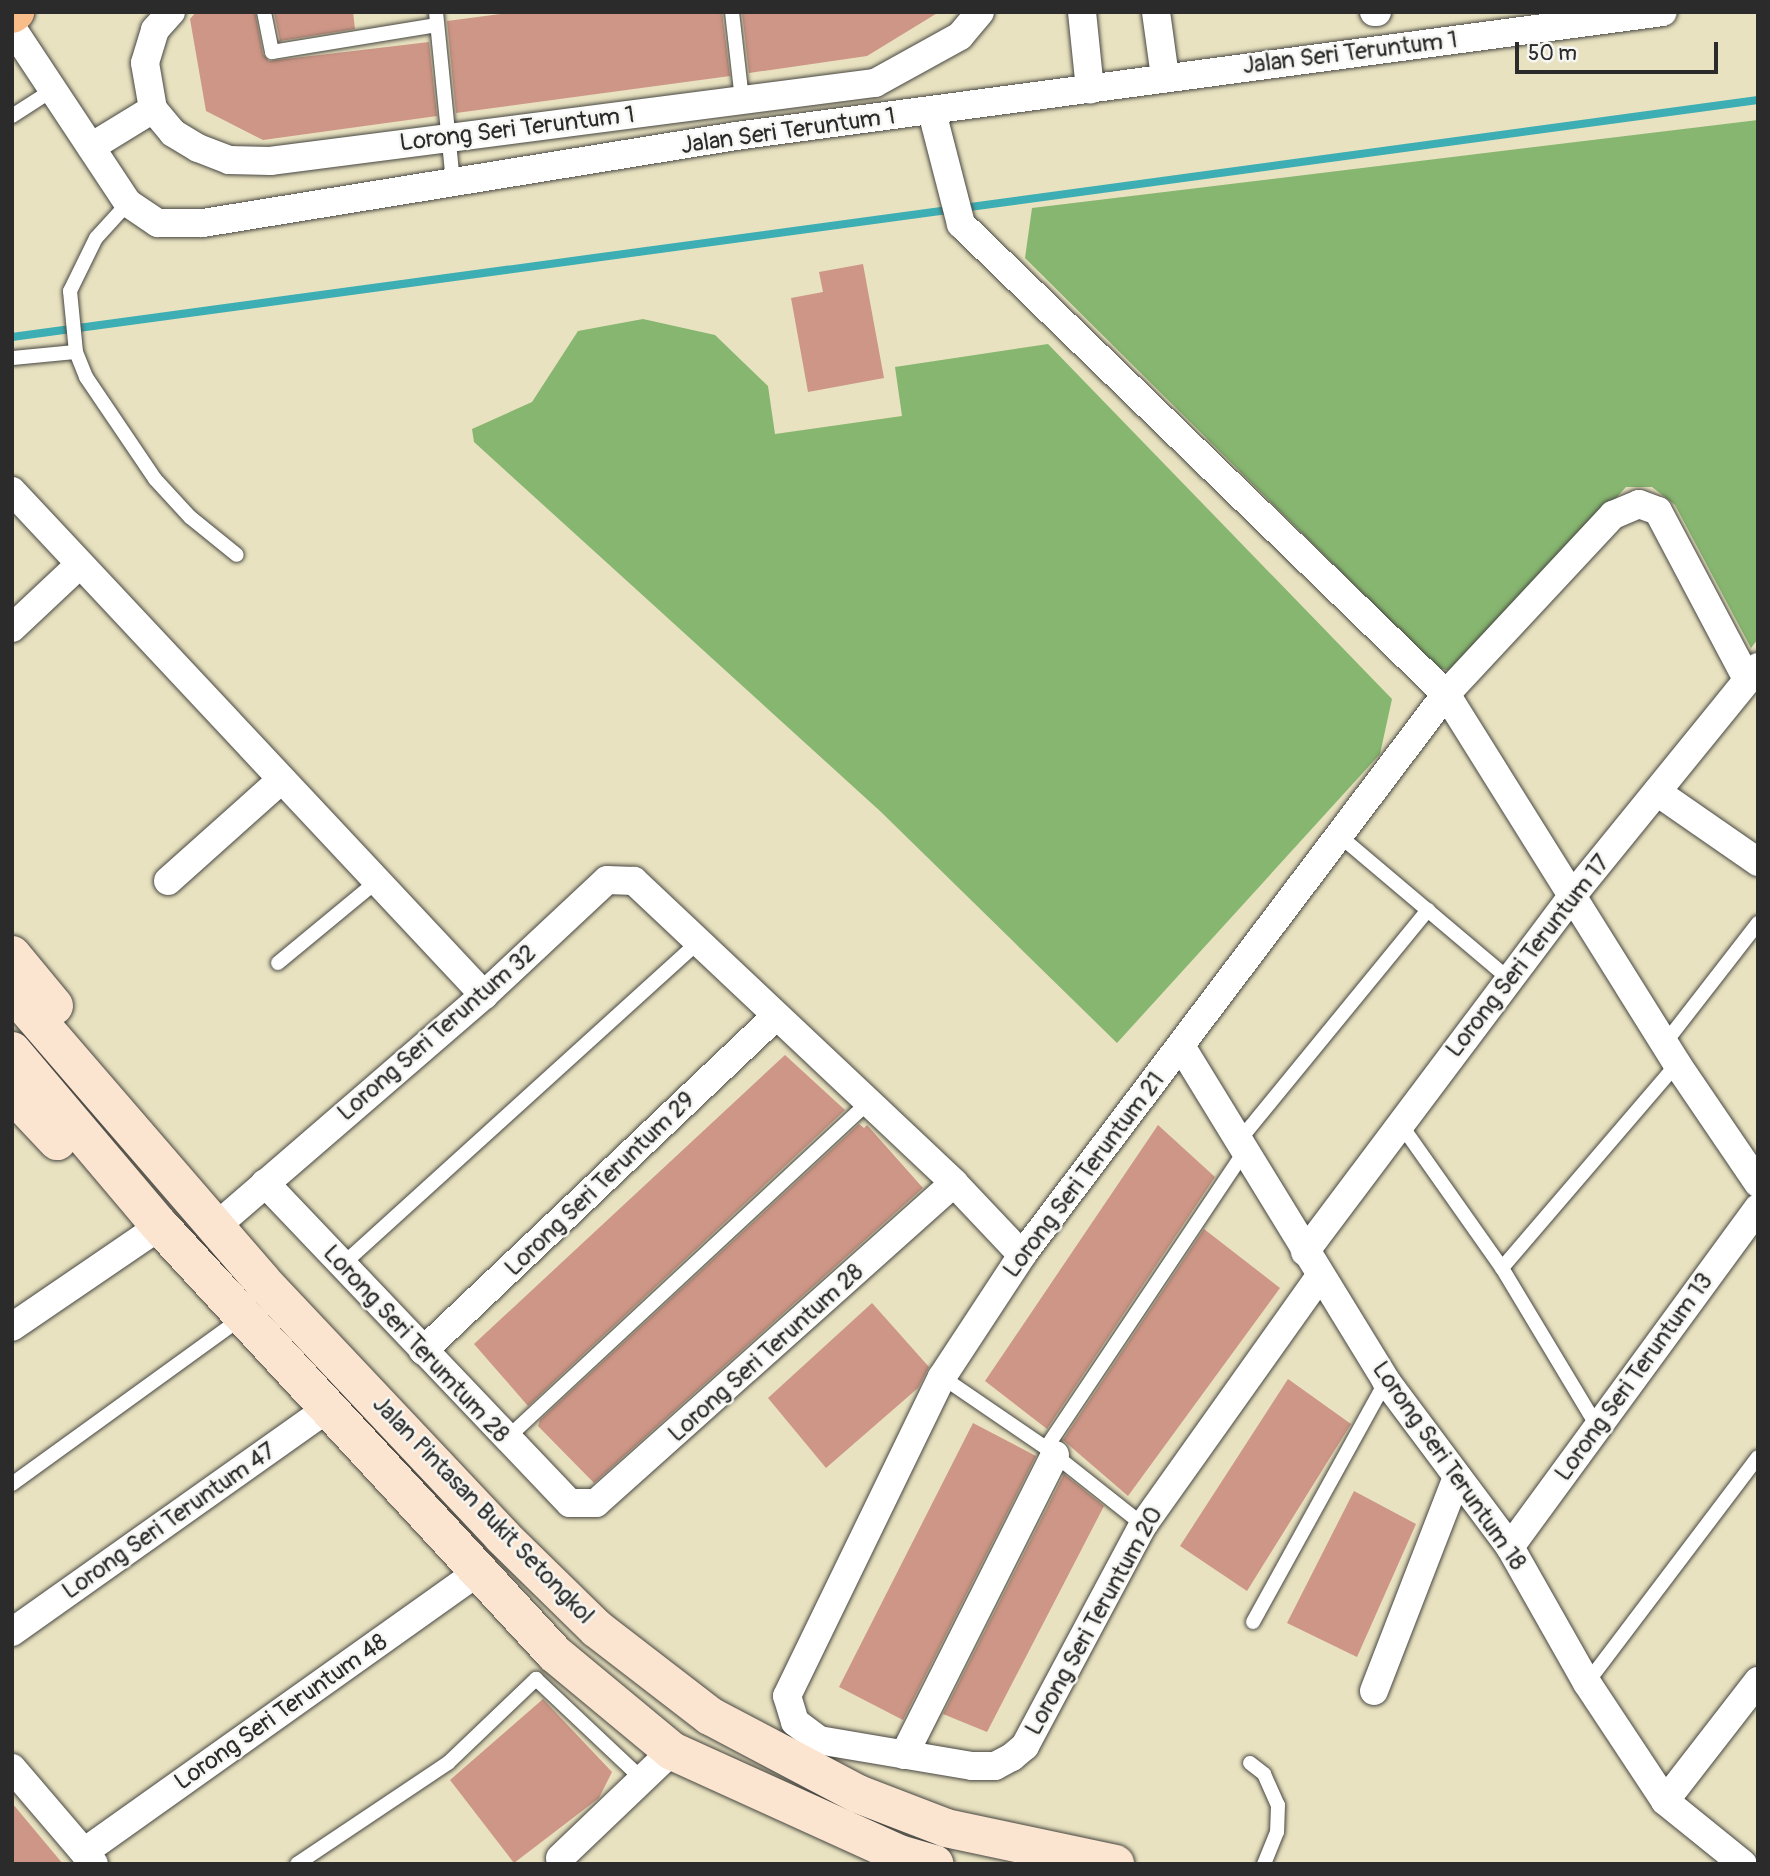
<!DOCTYPE html>
<html>
<head>
<meta charset="utf-8">
<style>
  body { margin:0 }
  #map { position:relative; width:1770px; height:1876px; overflow:hidden; background:#e8e2c0; font-family:Pangolin,sans-serif }
  div>[style] { position:absolute }
  .forest>* { inset:0; background:#87b670 }
  .stream>* { height:8px; margin:-4px; padding:0 4px; transform-origin:4px; border-radius:4px; background:#3caeb4 }
  .building>* { inset:0; background:#cd9686 }
  .roads { filter:drop-shadow(0 0 2px #474641) drop-shadow(0 0 2px #474641) }
  .lane>* { height:14px; margin:-7px; padding:0 7px; transform-origin:7px; border-radius:7px; background:#fff }
  .street>* { height:28px; margin:-14px; padding:0 14px; transform-origin:14px; border-radius:14px; background:#fff }
  .secondary>* { height:38px; margin:-19px; padding:0 19px; transform-origin:19px; border-radius:19px; background:#fce5d0 }
  .highway>* { height:38px; margin:-19px; padding:0 19px; transform-origin:19px; border-radius:19px; background:#f8bd89 }
  span { translate:-50% -50%; white-space:nowrap; text-align:center; line-height:1.15; -webkit-text-stroke:5px #f6f6f2; paint-order:stroke }
  .street-label { font-size:24px; color:#2b2b2b }
  .frame { position:absolute; inset:0; border:14px solid #2b2b2b; pointer-events:none }
  .scale { position:absolute; left:1515px; top:42px; width:203px; height:32px; box-sizing:border-box; border:4px solid #2b2b2b; border-top:0; padding-left:9px; font-size:21px; line-height:24px; white-space:nowrap; color:#2b2b2b; -webkit-text-stroke:5px #f6f6f2; paint-order:stroke }
</style>
</head>
<body>
<div id="map">
  <div class="forest">
    <div style="clip-path:polygon(1758px 120px,1758px 639px,1751px 648px,1675px 505px,1652px 487px,1626px 487px,1460px 673px,1438px 668px,1025px 258px,1032px 208px)"></div>
    <div style="clip-path:polygon(643px 319px,715px 335px,768px 386px,775px 434px,902px 416px,895px 367px,1048px 344px,1392px 699px,1380px 754px,1117px 1043px,880px 811px,474px 442px,472px 429px,532px 402px,578px 331px)"></div>
  </div>
  <div class="stream">
    <div style="left:12px;top:337px;width:1762px;rotate:-7.73deg"></div>
  </div>
  <div class="building">
    <div style="clip-path:polygon(196px 12px,255px 12px,263px 54px,269px 61px,429px 42px,437px 116px,263px 140px,206px 111px,190px 19px)"></div>
    <div style="clip-path:polygon(274px 12px,353px 12px,355px 29px,280px 41px)"></div>
    <div style="clip-path:polygon(515px 12px,722px 12px,730px 76px,456px 113px,447px 21px)"></div>
    <div style="clip-path:polygon(742px 12px,939px 12px,867px 56px,749px 73px)"></div>
    <div style="clip-path:polygon(863px 264px,884px 378px,808px 392px,791px 298px,823px 292px,819px 272px)"></div>
    <div style="clip-path:polygon(785px 1055px,845px 1110px,528px 1406px,474px 1344px)"></div>
    <div style="clip-path:polygon(859px 1124px,864px 1128px,867px 1125px,923px 1188px,594px 1483px,538px 1426px,540px 1420px)"></div>
    <div style="clip-path:polygon(1158px 1125px,1215px 1177px,1047px 1429px,985px 1381px)"></div>
    <div style="clip-path:polygon(1204px 1229px,1280px 1288px,1128px 1496px,1063px 1440px)"></div>
    <div style="clip-path:polygon(872px 1303px,929px 1367px,918px 1388px,826px 1468px,768px 1398px)"></div>
    <div style="clip-path:polygon(1288px 1379px,1351px 1424px,1247px 1591px,1180px 1546px)"></div>
    <div style="clip-path:polygon(973px 1423px,1036px 1456px,903px 1720px,839px 1687px)"></div>
    <div style="clip-path:polygon(1064px 1474px,1104px 1506px,987px 1732px,943px 1714px)"></div>
    <div style="clip-path:polygon(1354px 1491px,1416px 1524px,1357px 1657px,1287px 1623px)"></div>
    <div style="clip-path:polygon(543px 1699px,612px 1772px,599px 1798px,514px 1863px,450px 1780px)"></div>
    <div style="clip-path:polygon(12px 1803px,63px 1864px,12px 1864px)"></div>
  </div>
  <div class="roads">
    <div class="lane">
      <div style="left:264px;top:12px;width:41px;rotate:78.7deg"></div>
      <div style="left:272px;top:52px;width:167px;rotate:-9.3deg"></div>
      <div style="left:436px;top:12px;width:170px;rotate:84.3deg"></div>
      <div style="left:732px;top:12px;width:89px;rotate:83.5deg"></div>
      <div style="left:12px;top:116px;width:46px;rotate:-32.7deg"></div>
      <div style="left:128px;top:203px;width:47px;rotate:132.4deg"></div>
      <div style="left:96px;top:238px;width:59px;rotate:116.1deg"></div>
      <div style="left:70px;top:291px;width:61px;rotate:84.4deg"></div>
      <div style="left:76px;top:352px;width:27px;rotate:68deg"></div>
      <div style="left:86px;top:377px;width:123px;rotate:55.9deg"></div>
      <div style="left:155px;top:479px;width:52px;rotate:47.4deg"></div>
      <div style="left:190px;top:517px;width:60px;rotate:39deg"></div>
      <div style="left:12px;top:358px;width:64px;rotate:-5.4deg"></div>
      <div style="left:1341px;top:837px;width:220px;rotate:40.2deg"></div>
      <div style="left:278px;top:963px;width:127px;rotate:-39.6deg"></div>
      <div style="left:1665px;top:1043px;width:152px;rotate:-52.2deg"></div>
      <div style="left:1399px;top:1122px;width:179px;rotate:54.8deg"></div>
      <div style="left:1502px;top:1268px;width:184px;rotate:59deg"></div>
      <div style="left:1238px;top:1142px;width:300px;rotate:-50.7deg"></div>
      <div style="left:342px;top:1265px;width:481px;rotate:-42.2deg"></div>
      <div style="left:1502px;top:1268px;width:269px;rotate:-49.4deg"></div>
      <div style="left:942px;top:1377px;width:126px;rotate:34.3deg"></div>
      <div style="left:1046px;top:1448px;width:124px;rotate:38.4deg"></div>
      <div style="left:506px;top:1439px;width:493px;rotate:-42.9deg"></div>
      <div style="left:1046px;top:1448px;width:356px;rotate:-56.2deg"></div>
      <div style="left:12px;top:1484px;width:283px;rotate:-35.9deg"></div>
      <div style="left:1253px;top:1622px;width:275px;rotate:-61.1deg"></div>
      <div style="left:1587px;top:1683px;width:283px;rotate:-52.9deg"></div>
      <div style="left:1250px;top:1763px;width:18px;rotate:38deg"></div>
      <div style="left:1264px;top:1774px;width:34px;rotate:66deg"></div>
      <div style="left:1278px;top:1805px;width:27px;rotate:92deg"></div>
      <div style="left:1277px;top:1832px;width:35px;rotate:112deg"></div>
      <div style="left:297px;top:1864px;width:182px;rotate:-33.8deg"></div>
      <div style="left:448px;top:1763px;width:122px;rotate:-43.7deg"></div>
      <div style="left:536px;top:1679px;width:146px;rotate:43.3deg"></div>
    </div>
    <div class="street">
      <div style="left:171px;top:12px;width:24px;rotate:132deg"></div>
      <div style="left:155px;top:30px;width:34px;rotate:107deg"></div>
      <div style="left:145px;top:63px;width:47px;rotate:80.1deg"></div>
      <div style="left:153px;top:109px;width:31px;rotate:50deg"></div>
      <div style="left:173px;top:133px;width:29px;rotate:31deg"></div>
      <div style="left:198px;top:148px;width:33px;rotate:21deg"></div>
      <div style="left:229px;top:160px;width:41px;rotate:1.4deg"></div>
      <div style="left:270px;top:161px;width:610px;rotate:-7.35deg"></div>
      <div style="left:875px;top:83px;width:97px;rotate:-28.9deg"></div>
      <div style="left:960px;top:36px;width:31px;rotate:-50deg"></div>
      <div style="left:1082px;top:12px;width:78px;rotate:84.1deg"></div>
      <div style="left:1156px;top:12px;width:66px;rotate:82.1deg"></div>
      <div style="left:1374px;top:12px;width:3px"></div>
      <div style="left:12px;top:28px;width:210px;rotate:56.5deg"></div>
      <div style="left:128px;top:203px;width:36px;rotate:34deg"></div>
      <div style="left:158px;top:223px;width:45px"></div>
      <div style="left:203px;top:223px;width:540px;rotate:-9.27deg"></div>
      <div style="left:736px;top:136px;width:935px;rotate:-7.62deg"></div>
      <div style="left:932px;top:112px;width:116px;rotate:75.5deg"></div>
      <div style="left:961px;top:224px;width:675px;rotate:44.1deg"></div>
      <div style="left:1446px;top:694px;width:436px;rotate:58deg"></div>
      <div style="left:1677px;top:1064px;width:144px;rotate:55.8deg"></div>
      <div style="left:91px;top:147px;width:73px;rotate:-31.5deg"></div>
      <div style="left:12px;top:491px;width:691px;rotate:46.88deg"></div>
      <div style="left:12px;top:628px;width:92px;rotate:-43.2deg"></div>
      <div style="left:1657px;top:792px;width:123px;rotate:34.7deg"></div>
      <div style="left:168px;top:881px;width:150px;rotate:-41.8deg"></div>
      <div style="left:1181px;top:1046px;width:393px;rotate:58.5deg"></div>
      <div style="left:1386px;top:1381px;width:207px;rotate:53.2deg"></div>
      <div style="left:1510px;top:1547px;width:156px;rotate:60.5deg"></div>
      <div style="left:1587px;top:1683px;width:141px;rotate:56.5deg"></div>
      <div style="left:1665px;top:1801px;width:100px;rotate:38.9deg"></div>
      <div style="left:265px;top:1183px;width:442px;rotate:46.4deg"></div>
      <div style="left:570px;top:1503px;width:26px"></div>
      <div style="left:596px;top:1503px;width:480px;rotate:-41.8deg"></div>
      <div style="left:228px;top:1216px;width:338px;rotate:-40.8deg"></div>
      <div style="left:484px;top:995px;width:168px;rotate:-43.1deg"></div>
      <div style="left:607px;top:880px;width:27px;rotate:2deg"></div>
      <div style="left:634px;top:881px;width:440px;rotate:43.3deg"></div>
      <div style="left:954px;top:1183px;width:99px;rotate:46.6deg"></div>
      <div style="left:1305px;top:1252px;width:445px;rotate:-53.1deg"></div>
      <div style="left:1572px;top:896px;width:295px;rotate:-50.9deg"></div>
      <div style="left:1320px;top:1276px;width:305px;rotate:125.4deg"></div>
      <div style="left:1143px;top:1525px;width:251px;rotate:118.1deg"></div>
      <div style="left:1025px;top:1746px;width:17px;rotate:140deg"></div>
      <div style="left:1012px;top:1757px;width:19px;rotate:152deg"></div>
      <div style="left:995px;top:1766px;width:23px;rotate:180deg"></div>
      <div style="left:972px;top:1766px;width:155px;rotate:-170.4deg"></div>
      <div style="left:819px;top:1740px;width:30px;rotate:-143deg"></div>
      <div style="left:795px;top:1722px;width:27px;rotate:-107deg"></div>
      <div style="left:787px;top:1696px;width:355px;rotate:-64.1deg"></div>
      <div style="left:942px;top:1377px;width:146px;rotate:-56.7deg"></div>
      <div style="left:1022px;top:1255px;width:703px;rotate:-52.92deg"></div>
      <div style="left:1446px;top:694px;width:245px;rotate:-47deg"></div>
      <div style="left:1613px;top:515px;width:28px;rotate:-23deg"></div>
      <div style="left:1639px;top:504px;width:20px;rotate:20deg"></div>
      <div style="left:1658px;top:511px;width:190px;rotate:62.1deg"></div>
      <div style="left:12px;top:1327px;width:179px;rotate:-34.3deg"></div>
      <div style="left:423px;top:1351px;width:487px;rotate:-43.5deg"></div>
      <div style="left:1510px;top:1547px;width:420px;rotate:-53.8deg"></div>
      <div style="left:12px;top:1632px;width:385px;rotate:-35.3deg"></div>
      <div style="left:1374px;top:1691px;width:230px;rotate:-68.8deg"></div>
      <div style="left:904px;top:1755px;width:336px;rotate:-63.3deg"></div>
      <div style="left:12px;top:1768px;width:126px;rotate:49.5deg"></div>
      <div style="left:1665px;top:1801px;width:152px;rotate:-52.2deg"></div>
      <div style="left:84px;top:1852px;width:482px;rotate:-35.4deg"></div>
      <div style="left:560px;top:1858px;width:155px;rotate:-43.7deg"></div>
    </div>
    <div class="secondary">
      <div style="left:12px;top:955px;width:66px;rotate:50.5deg"></div>
      <div style="left:12px;top:991px;width:383px;rotate:49.2deg"></div>
      <div style="left:262px;top:1281px;width:350px;rotate:46.7deg"></div>
      <div style="left:502px;top:1536px;width:133px;rotate:44.4deg"></div>
      <div style="left:597px;top:1629px;width:143px;rotate:37.6deg"></div>
      <div style="left:710px;top:1716px;width:167px;rotate:27.8deg"></div>
      <div style="left:858px;top:1794px;width:94px;rotate:21.1deg"></div>
      <div style="left:946px;top:1828px;width:173px;rotate:12deg"></div>
      <div style="left:12px;top:1051px;width:229px;rotate:49.8deg"></div>
      <div style="left:160px;top:1226px;width:582px;rotate:47.3deg"></div>
      <div style="left:555px;top:1654px;width:152px;rotate:39.7deg"></div>
      <div style="left:672px;top:1751px;width:249px;rotate:24.4deg"></div>
      <div style="left:899px;top:1854px;width:37px;rotate:16deg"></div>
      <div style="left:12px;top:1093px;width:66px;rotate:46.8deg"></div>
    </div>
    <div class="highway">
      <div style="left:12px;top:14px;width:4px;rotate:-34deg"></div>
    </div>
  </div>
  <div class="street-label">
    <span style="left:1350px;top:53px;rotate:-7deg">Jalan Seri Teruntum 1</span>
    <span style="left:517px;top:129px;rotate:-7deg">Lorong Seri Teruntum 1</span>
    <span style="left:788px;top:131px;rotate:-8deg">Jalan Seri Teruntum 1</span>
    <span style="left:1528px;top:956px;rotate:-52deg">Lorong Seri Teruntum 17</span>
    <span style="left:437px;top:1033px;rotate:-41deg">Lorong Seri Teruntum 32</span>
    <span style="left:1084px;top:1175px;rotate:-53deg">Lorong Seri Teruntum 21</span>
    <span style="left:600px;top:1184px;rotate:-44deg">Lorong Seri Teruntum 29</span>
    <span style="left:416px;top:1344px;rotate:47deg">Lorong Seri Terumtum 28</span>
    <span style="left:766px;top:1353px;rotate:-42deg">Lorong Seri Teruntum 28</span>
    <span style="left:1634px;top:1377px;rotate:-54deg">Lorong Seri Teruntum 13</span>
    <span style="left:1449px;top:1466px;rotate:55deg">Lorong Seri Teruntum 18</span>
    <span style="left:483px;top:1510px;rotate:46deg">Jalan Pintasan Bukit Setongkol</span>
    <span style="left:169px;top:1521px;rotate:-35deg">Lorong Seri Teruntum 47</span>
    <span style="left:1094px;top:1621px;rotate:-61deg">Lorong Seri Teruntum 20</span>
    <span style="left:281px;top:1712px;rotate:-35deg">Lorong Seri Teruntum 48</span>
  </div>
  <div class="frame"></div>
  <div class="scale">50 m</div>
</div>
</body>
</html>
